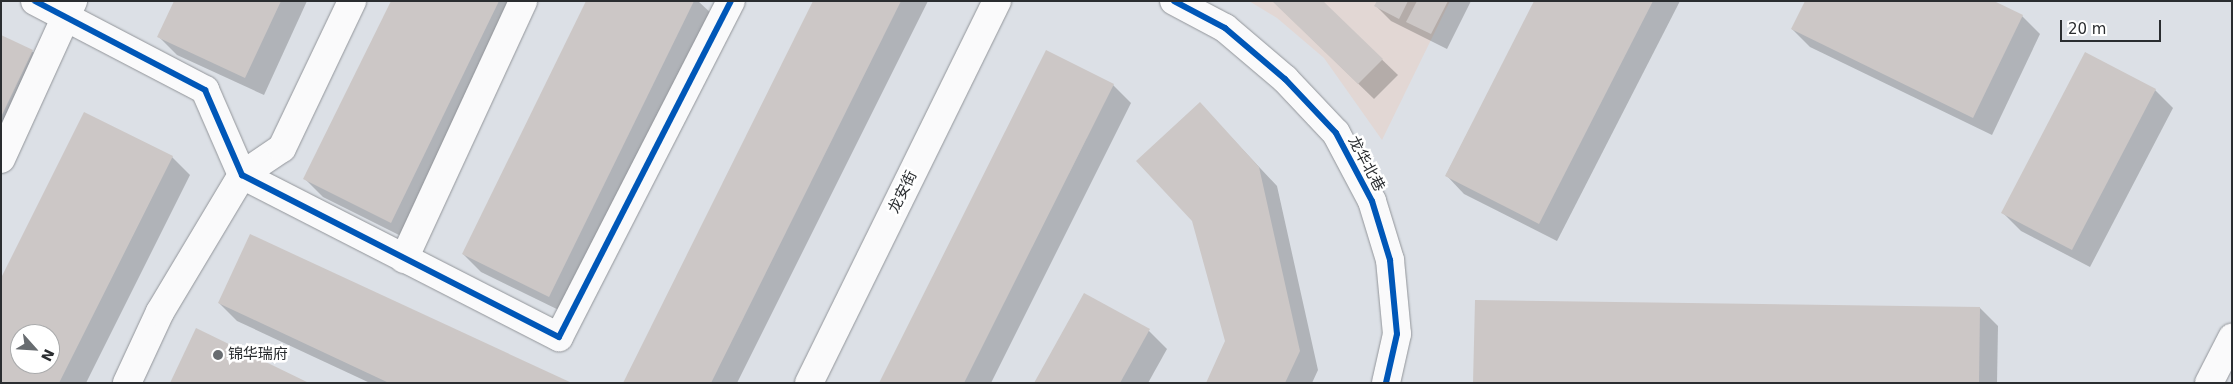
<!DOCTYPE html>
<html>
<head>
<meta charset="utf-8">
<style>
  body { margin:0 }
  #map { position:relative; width:2233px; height:384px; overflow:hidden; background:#dce0e6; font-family:"DejaVu Sans","Noto Sans SC",sans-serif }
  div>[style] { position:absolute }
  .industrial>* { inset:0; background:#e2d7d4 }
  .shadow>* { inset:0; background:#0003 }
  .building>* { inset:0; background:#ccc7c6 }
  .roads { filter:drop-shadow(0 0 1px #92959a) drop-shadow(0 0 1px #92959a) }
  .street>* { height:28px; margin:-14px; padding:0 14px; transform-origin:14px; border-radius:14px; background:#fafafb }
  .secondary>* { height:28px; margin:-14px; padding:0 14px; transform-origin:14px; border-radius:14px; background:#fafafb }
  .cycleway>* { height:6px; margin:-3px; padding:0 3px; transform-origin:3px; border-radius:3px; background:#0057b8 }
  .dots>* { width:14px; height:14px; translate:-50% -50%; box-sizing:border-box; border:2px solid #fff; border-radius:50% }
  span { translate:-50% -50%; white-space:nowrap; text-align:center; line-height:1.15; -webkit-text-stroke:5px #fff; paint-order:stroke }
  .street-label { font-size:15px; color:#2a2d30 }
  .poi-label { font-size:15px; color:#2a2d30 }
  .left { translate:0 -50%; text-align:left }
  .frame { position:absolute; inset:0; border:2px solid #2a2d30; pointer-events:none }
  .north { position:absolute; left:10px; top:324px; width:50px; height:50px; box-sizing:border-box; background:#fff; border:1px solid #aaabac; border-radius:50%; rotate:116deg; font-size:14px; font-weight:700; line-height:20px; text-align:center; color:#2a2d30 }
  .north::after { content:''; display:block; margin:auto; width:18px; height:22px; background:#686c70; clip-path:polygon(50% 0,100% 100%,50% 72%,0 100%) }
  .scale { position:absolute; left:2060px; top:20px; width:101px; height:22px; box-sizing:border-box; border:2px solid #2a2d30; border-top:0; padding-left:6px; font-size:15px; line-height:18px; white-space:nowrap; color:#2a2d30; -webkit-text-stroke:4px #fff; paint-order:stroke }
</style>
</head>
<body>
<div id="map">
  <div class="industrial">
    <div style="clip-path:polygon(1249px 1px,1450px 1px,1382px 140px,1324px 58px,1277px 18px)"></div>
  </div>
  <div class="shadow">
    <div style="clip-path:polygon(175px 1px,307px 1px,264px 95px,177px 55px,159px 37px)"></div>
    <div style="clip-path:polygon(392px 1px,526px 1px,409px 240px,323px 197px,305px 179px)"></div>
    <div style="clip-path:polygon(587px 1px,698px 1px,714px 16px,567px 314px,481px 272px,463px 254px)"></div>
    <div style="clip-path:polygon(815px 1px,928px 1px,737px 383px,625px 383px)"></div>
    <div style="clip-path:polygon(1273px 1px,1321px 1px,1398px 75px,1374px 99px)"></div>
    <div style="clip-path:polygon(1378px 1px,1471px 1px,1447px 49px,1391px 21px,1376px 6px)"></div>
    <div style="clip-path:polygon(1536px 1px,1680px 1px,1557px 241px,1464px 194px,1446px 175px)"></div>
    <div style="clip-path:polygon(2022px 16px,2040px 34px,1992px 135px,1810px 47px,1792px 29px)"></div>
    <div style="clip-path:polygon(1px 36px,33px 52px,51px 70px,1px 172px)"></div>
    <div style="clip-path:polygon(1113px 85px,1131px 103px,991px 383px,880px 383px)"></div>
    <div style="clip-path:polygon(2155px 90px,2173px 108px,2090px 267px,2021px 231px,2003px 213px)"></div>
    <div style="clip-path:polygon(1200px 104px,1277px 186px,1318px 370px,1312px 383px,1207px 383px,1227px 341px)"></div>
    <div style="clip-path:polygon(evenodd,172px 157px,190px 175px,86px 383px,1px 383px,1px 280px,172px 157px,20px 334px,50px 334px,50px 364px,20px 364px,20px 334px)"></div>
    <div style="clip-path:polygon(1085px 295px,1149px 331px,1167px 349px,1148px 383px,1036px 383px)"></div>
    <div style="clip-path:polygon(219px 303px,569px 383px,370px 383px,237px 321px)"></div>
    <div style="clip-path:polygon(1980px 308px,1998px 326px,1997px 383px,1474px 383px)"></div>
  </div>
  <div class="building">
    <div style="clip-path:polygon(174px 1px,281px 1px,245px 78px,157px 37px)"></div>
    <div style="clip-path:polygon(391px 1px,499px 1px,391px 223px,303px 179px)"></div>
    <div style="clip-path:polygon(586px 1px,694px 1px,549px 297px,462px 254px)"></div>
    <div style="clip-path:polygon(813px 1px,901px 1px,711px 383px,623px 383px)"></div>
    <div style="clip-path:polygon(1272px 1px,1323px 1px,1383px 59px,1358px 84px)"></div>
    <div style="clip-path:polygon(1377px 1px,1408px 1px,1399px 19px,1374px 6px)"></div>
    <div style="clip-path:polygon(1417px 1px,1448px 1px,1431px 34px,1406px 22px)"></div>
    <div style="clip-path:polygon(1534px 1px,1653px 1px,1539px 224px,1445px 176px)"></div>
    <div style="clip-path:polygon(1805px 1px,1994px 1px,2023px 15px,1973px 118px,1791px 29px)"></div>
    <div style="clip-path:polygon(1px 35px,33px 50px,1px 117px)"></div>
    <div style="clip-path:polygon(1046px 50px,1114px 84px,964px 383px,879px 383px)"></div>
    <div style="clip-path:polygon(2085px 52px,2156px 89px,2072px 250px,2001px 213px)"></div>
    <div style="clip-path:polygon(1200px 102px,1259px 167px,1300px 351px,1285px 383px,1206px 383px,1225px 341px,1192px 221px,1136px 161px)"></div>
    <div style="clip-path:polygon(evenodd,84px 112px,173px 156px,59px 383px,1px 383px,1px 278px,84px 112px,20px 334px,50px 334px,50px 364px,20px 364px,20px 334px)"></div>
    <div style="clip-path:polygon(250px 234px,572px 383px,389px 383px,218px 303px)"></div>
    <div style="clip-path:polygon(1084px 293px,1150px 329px,1120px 383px,1034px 383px)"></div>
    <div style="clip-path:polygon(1475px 300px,1980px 307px,1979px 383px,1473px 383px)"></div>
    <div style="clip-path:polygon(196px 328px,309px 383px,170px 383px)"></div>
  </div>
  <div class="roads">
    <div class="street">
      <div style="left:35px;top:1px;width:192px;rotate:27.6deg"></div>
      <div style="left:205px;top:90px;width:93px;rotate:66.5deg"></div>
      <div style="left:242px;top:175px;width:356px;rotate:27.1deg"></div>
      <div style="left:559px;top:337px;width:377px;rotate:-62.9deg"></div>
      <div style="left:1174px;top:1px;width:58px;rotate:27.9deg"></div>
      <div style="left:1225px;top:28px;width:79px;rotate:40.4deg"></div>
      <div style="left:1285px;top:79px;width:74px;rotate:46.6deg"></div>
      <div style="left:1336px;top:133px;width:77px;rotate:62.1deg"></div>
      <div style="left:1372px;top:201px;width:62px;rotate:73deg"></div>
      <div style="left:1390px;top:260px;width:74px;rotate:84.6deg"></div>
      <div style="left:1397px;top:334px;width:50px;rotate:102.7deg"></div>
      <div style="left:1px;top:159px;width:174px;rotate:-65.5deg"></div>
      <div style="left:404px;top:259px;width:284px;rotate:-65.2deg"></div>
      <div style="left:127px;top:383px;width:78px;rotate:-65.1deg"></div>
      <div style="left:160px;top:312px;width:160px;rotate:-59.1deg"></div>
      <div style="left:242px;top:175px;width:48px;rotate:-34deg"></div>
      <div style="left:282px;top:148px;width:163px;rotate:-64.5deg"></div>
      <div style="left:809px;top:383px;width:426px;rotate:-63.8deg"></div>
    </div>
    <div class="secondary">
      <div style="left:2209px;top:383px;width:51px;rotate:-62.9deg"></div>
    </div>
  </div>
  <div class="cycleway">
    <div style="left:35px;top:1px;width:192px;rotate:27.6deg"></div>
    <div style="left:205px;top:90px;width:93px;rotate:66.5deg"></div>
    <div style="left:242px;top:175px;width:356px;rotate:27.1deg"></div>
    <div style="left:559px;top:337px;width:377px;rotate:-62.9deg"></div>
    <div style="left:1174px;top:1px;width:58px;rotate:27.9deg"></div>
    <div style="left:1225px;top:28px;width:79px;rotate:40.4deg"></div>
    <div style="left:1285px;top:79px;width:74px;rotate:46.6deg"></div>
    <div style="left:1336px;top:133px;width:77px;rotate:62.1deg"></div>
    <div style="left:1372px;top:201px;width:62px;rotate:73deg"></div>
    <div style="left:1390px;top:260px;width:74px;rotate:84.6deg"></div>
    <div style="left:1397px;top:334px;width:50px;rotate:102.7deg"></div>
  </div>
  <div class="dots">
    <div style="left:218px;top:355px;background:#686c70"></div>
  </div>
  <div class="street-label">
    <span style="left:1366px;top:164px;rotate:62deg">龙华北巷</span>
    <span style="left:903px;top:192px;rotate:-64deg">龙安街</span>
  </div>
  <div class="poi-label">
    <span class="left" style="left:228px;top:355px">锦华瑞府</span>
  </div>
  <div class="frame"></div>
  <div class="north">N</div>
  <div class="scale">20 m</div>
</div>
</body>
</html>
